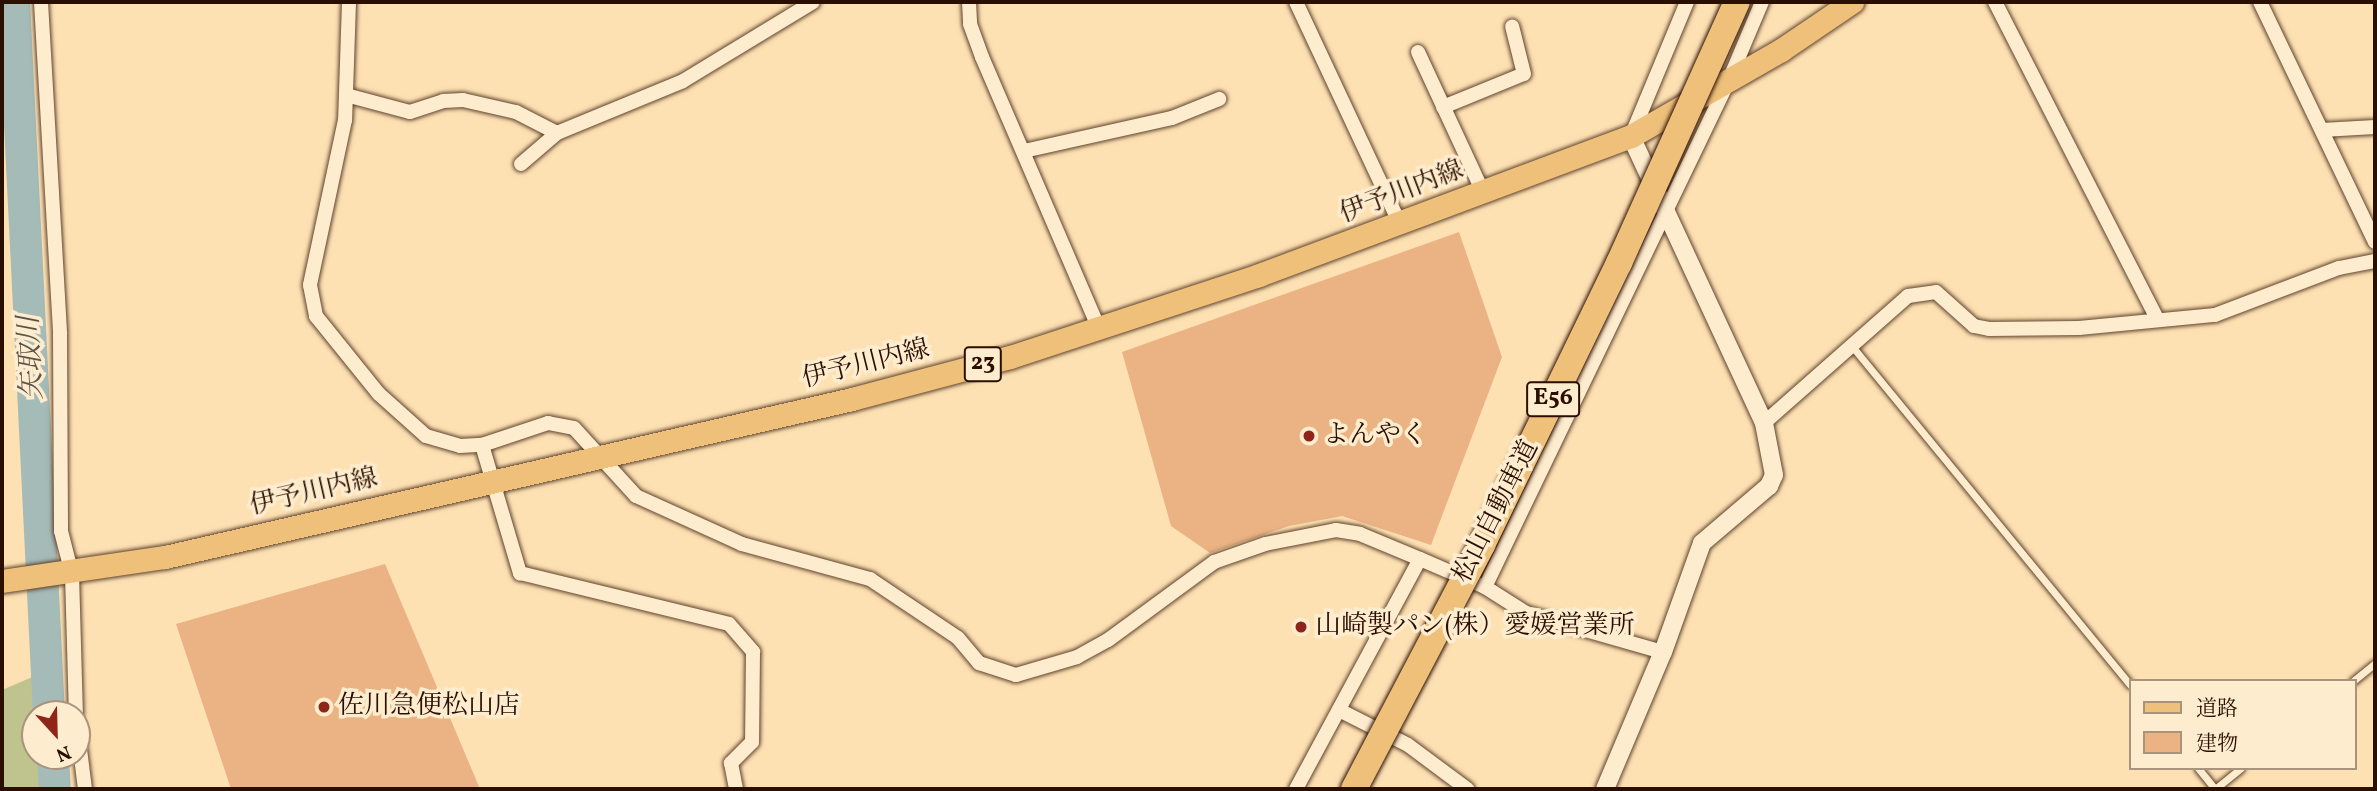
<!DOCTYPE html>
<html>
<head>
<meta charset="utf-8">
<style>
  body { margin:0 }
  #map { position:relative; width:2377px; height:791px; overflow:hidden; background:#fee1b3; font-family:Vollkorn,"Noto Serif JP",serif }
  div>[style] { position:absolute }
  .green>* { inset:0; background:#bfc38d }
  .river>* { height:32px; margin:-16px; padding:0 16px; transform-origin:16px; border-radius:16px; background:#a5bbb8 }
  .building>* { inset:0; background:#ebb284 }
  .roads { filter:drop-shadow(0 0 2px #5f432d) drop-shadow(0 0 2px #5f432d) }
  .service>* { height:7px; margin:-3.5px; padding:0 3.5px; transform-origin:3.5px; border-radius:3.5px; background:#feecce }
  .minor>* { height:14px; margin:-7px; padding:0 7px; transform-origin:7px; border-radius:7px; background:#feecce }
  .tertiary>* { height:18px; margin:-9px; padding:0 9px; transform-origin:9px; border-radius:9px; background:#feecce }
  .primary>* { height:23px; margin:-11.5px; padding:0 11.5px; transform-origin:11.5px; border-radius:11.5px; background:#efc07a }
  .bridges { filter:drop-shadow(0 0 2px #2a0e00) drop-shadow(0 0 2px #2a0e00) }
  .motorway-bridge>* { height:26px; margin:-13px; padding:0 13px; transform-origin:13px; border-radius:13px; background:#efc07a }
  .dots>* { width:19px; height:19px; translate:-50% -50%; box-sizing:border-box; border:4px solid #feecce; border-radius:50% }
  span { translate:-50% -50%; white-space:nowrap; text-align:center; line-height:1.15; -webkit-text-stroke:7px #feecce; paint-order:stroke }
  .shield-label span { padding:2px 5px; background:#feecce; border:2px solid; border-radius:5px; -webkit-text-stroke-width:0 }
  .shield-label { font-size:24px; color:#2a0e00; font-weight:700 }
  .street-label { font-size:26px; color:#2a0e00 }
  .poi-label { font-size:26px; color:#2a0e00 }
  .left { translate:0 -50%; text-align:left }
  .water-label { font-size:28px; color:#5b534a; font-style:italic }
  .frame { position:absolute; inset:0; border:4px solid #2a0e00; pointer-events:none }
  .legend { position:absolute; left:2129px; top:679px; width:228px; height:91px; box-sizing:border-box; background:#feecce; border:2px solid #a9937c; margin:0; padding:9px 12px; list-style:none; font-size:21px; color:#2a0e00 }
  .legend li { display:flex; align-items:center; gap:14px; height:35px }
  .legend b { width:35px; border:2px solid #a9937c }
  .north { position:absolute; left:21px; top:700px; width:70px; height:70px; box-sizing:border-box; background:#feecce; border:2px solid #a9937c; border-radius:50%; rotate:158deg; font-size:19px; font-weight:700; line-height:28px; text-align:center; color:#2a0e00 }
  .north::after { content:''; display:block; margin:auto; width:24px; height:32px; background:#8f2418; clip-path:polygon(50% 0,100% 100%,50% 72%,0 100%) }
</style>
</head>
<body>
<div id="map">
  <div class="green">
    <div style="clip-path:polygon(58px 666px,60px 714px,35px 714px,35px 756px,63px 756px,67px 789px,2px 789px,2px 690px)"></div>
  </div>
  <div class="river">
    <div style="left:14px;top:2px;width:713px;rotate:87.19deg"></div>
    <div style="left:53px;top:756px;width:33px;rotate:87deg"></div>
  </div>
  <div class="building">
    <div style="clip-path:polygon(1459px 232px,1502px 357px,1431px 545px,1342px 516px,1289px 526px,1210px 553px,1171px 526px,1122px 352px)"></div>
    <div style="clip-path:polygon(385px 564px,480px 789px,231px 789px,176px 624px)"></div>
  </div>
  <div class="roads">
    <div class="service">
      <div style="left:1851px;top:345px;width:440px;rotate:50.6deg"></div>
      <div style="left:2353px;top:681px;width:28px;rotate:-39deg"></div>
      <div style="left:2198px;top:768px;width:27px;rotate:51deg"></div>
      <div style="left:2215px;top:789px;width:33px;rotate:-39deg"></div>
    </div>
    <div class="minor">
      <div style="left:41px;top:2px;width:333px;rotate:86.7deg"></div>
      <div style="left:60px;top:334px;width:197px;rotate:89.7deg"></div>
      <div style="left:61px;top:531px;width:44px;rotate:75.7deg"></div>
      <div style="left:72px;top:574px;width:140px;rotate:88.4deg"></div>
      <div style="left:349px;top:2px;width:118px;rotate:91.9deg"></div>
      <div style="left:345px;top:120px;width:169px;rotate:102deg"></div>
      <div style="left:310px;top:285px;width:32px;rotate:79deg"></div>
      <div style="left:316px;top:316px;width:100px;rotate:51.1deg"></div>
      <div style="left:379px;top:394px;width:63px;rotate:41.8deg"></div>
      <div style="left:426px;top:436px;width:35px;rotate:16deg"></div>
      <div style="left:460px;top:446px;width:22px;rotate:-3deg"></div>
      <div style="left:482px;top:445px;width:134px;rotate:73.5deg"></div>
      <div style="left:520px;top:573px;width:215px;rotate:13.7deg"></div>
      <div style="left:729px;top:624px;width:37px;rotate:49deg"></div>
      <div style="left:753px;top:652px;width:90px;rotate:90.6deg"></div>
      <div style="left:752px;top:742px;width:30px;rotate:135deg"></div>
      <div style="left:731px;top:763px;width:26px;rotate:79deg"></div>
      <div style="left:969px;top:2px;width:22px;rotate:87deg"></div>
      <div style="left:970px;top:24px;width:35px;rotate:70deg"></div>
      <div style="left:982px;top:57px;width:296px;rotate:66.7deg"></div>
      <div style="left:1296px;top:2px;width:245px;rotate:64.9deg"></div>
      <div style="left:1995px;top:2px;width:356px;rotate:62.9deg"></div>
      <div style="left:2260px;top:2px;width:266px;rotate:64.4deg"></div>
      <div style="left:1418px;top:52px;width:154px;rotate:65.1deg"></div>
      <div style="left:346px;top:95px;width:66px;rotate:14.9deg"></div>
      <div style="left:410px;top:112px;width:35px;rotate:-18deg"></div>
      <div style="left:443px;top:101px;width:20px;rotate:-3deg"></div>
      <div style="left:463px;top:100px;width:54px;rotate:12.8deg"></div>
      <div style="left:516px;top:112px;width:46px;rotate:27.1deg"></div>
      <div style="left:557px;top:133px;width:136px;rotate:-22.4deg"></div>
      <div style="left:683px;top:81px;width:152px;rotate:-31.3deg"></div>
      <div style="left:1443px;top:107px;width:87px;rotate:-22.2deg"></div>
      <div style="left:1524px;top:74px;width:49px;rotate:-104deg"></div>
      <div style="left:2322px;top:130px;width:53px;rotate:-3.2deg"></div>
      <div style="left:1632px;top:134px;width:143px;rotate:-67.4deg"></div>
      <div style="left:1024px;top:151px;width:152px;rotate:-12.6deg"></div>
      <div style="left:1172px;top:118px;width:51px;rotate:-22deg"></div>
      <div style="left:521px;top:164px;width:48px;rotate:-40.7deg"></div>
      <div style="left:1764px;top:423px;width:192px;rotate:-41.4deg"></div>
      <div style="left:1908px;top:296px;width:28px;rotate:-8deg"></div>
      <div style="left:1936px;top:292px;width:51px;rotate:41.8deg"></div>
      <div style="left:1974px;top:326px;width:15px;rotate:11deg"></div>
      <div style="left:1989px;top:329px;width:90px;rotate:-0.6deg"></div>
      <div style="left:2079px;top:328px;width:137px;rotate:-5.5deg"></div>
      <div style="left:2215px;top:315px;width:133px;rotate:-20.8deg"></div>
      <div style="left:2339px;top:268px;width:37px;rotate:-11deg"></div>
      <div style="left:482px;top:445px;width:70px;rotate:-18.4deg"></div>
      <div style="left:548px;top:423px;width:26px;rotate:11deg"></div>
      <div style="left:574px;top:428px;width:92px;rotate:47.6deg"></div>
      <div style="left:636px;top:496px;width:116px;rotate:24.4deg"></div>
      <div style="left:742px;top:544px;width:133px;rotate:15.3deg"></div>
      <div style="left:870px;top:579px;width:106px;rotate:33.8deg"></div>
      <div style="left:958px;top:638px;width:33px;rotate:50deg"></div>
      <div style="left:979px;top:663px;width:39px;rotate:18deg"></div>
      <div style="left:1016px;top:675px;width:64px;rotate:-16.4deg"></div>
      <div style="left:1077px;top:657px;width:35px;rotate:-29deg"></div>
      <div style="left:1108px;top:640px;width:132px;rotate:-36.3deg"></div>
      <div style="left:1214px;top:562px;width:54px;rotate:-19.4deg"></div>
      <div style="left:1265px;top:544px;width:72px;rotate:-11.2deg"></div>
      <div style="left:1336px;top:530px;width:24px;rotate:9deg"></div>
      <div style="left:1360px;top:534px;width:65px;rotate:22.6deg"></div>
      <div style="left:1485px;top:587px;width:563px;rotate:-64.3deg"></div>
      <div style="left:1729px;top:80px;width:85px;rotate:-67.1deg"></div>
      <div style="left:1339px;top:710px;width:77px;rotate:26.9deg"></div>
      <div style="left:1408px;top:745px;width:74px;rotate:36.7deg"></div>
      <div style="left:77px;top:725px;width:64px;rotate:82.9deg"></div>
      <div style="left:1296px;top:789px;width:261px;rotate:-61.7deg"></div>
      <div style="left:1420px;top:559px;width:71px;rotate:23.3deg"></div>
      <div style="left:1485px;top:587px;width:49px;rotate:32.4deg"></div>
      <div style="left:1526px;top:613px;width:142px;rotate:15.9deg"></div>
    </div>
    <div class="tertiary">
      <div style="left:1605px;top:789px;width:149px;rotate:-67.1deg"></div>
      <div style="left:1663px;top:652px;width:116px;rotate:-70.3deg"></div>
      <div style="left:1702px;top:543px;width:88px;rotate:-40.4deg"></div>
      <div style="left:1769px;top:486px;width:12px;rotate:-66deg"></div>
      <div style="left:1774px;top:475px;width:53px;rotate:-100.9deg"></div>
      <div style="left:1764px;top:423px;width:316px;rotate:-114.9deg"></div>
    </div>
    <div class="primary">
      <div style="left:2px;top:581px;width:165px;rotate:-8.4deg"></div>
      <div style="left:165px;top:557px;width:705px;rotate:-12.95deg"></div>
      <div style="left:852px;top:399px;width:163px;rotate:-14.9deg"></div>
      <div style="left:1010px;top:357px;width:262px;rotate:-18.2deg"></div>
      <div style="left:1259px;top:275px;width:397px;rotate:-20.5deg"></div>
      <div style="left:1631px;top:136px;width:173px;rotate:-29.8deg"></div>
      <div style="left:1781px;top:50px;width:86px;rotate:-34.1deg"></div>
    </div>
  </div>
  <div class="bridges">
    <div class="motorway-bridge">
      <div style="left:1354px;top:789px;width:276px;rotate:-62.3deg"></div>
      <div style="left:1482px;top:545px;width:314px;rotate:-64.1deg"></div>
      <div style="left:1619px;top:263px;width:286px;rotate:-65.7deg"></div>
    </div>
  </div>
  <div class="dots">
    <div style="left:1309px;top:436px;background:#8f2418"></div>
    <div style="left:1301px;top:627px;background:#8f2418"></div>
    <div style="left:324px;top:707px;background:#8f2418"></div>
  </div>
  <div class="shield-label">
    <span style="left:983px;top:364px">23</span>
    <span style="left:1553px;top:399px">E56</span>
  </div>
  <div class="street-label">
    <span style="left:1402px;top:193px;rotate:-21deg">伊予川内線</span>
    <span style="left:866px;top:365px;rotate:-14deg">伊予川内線</span>
    <span style="left:314px;top:493px;rotate:-13deg">伊予川内線</span>
    <span style="left:1497px;top:512px;rotate:-63deg">松山自動車道</span>
  </div>
  <div class="poi-label">
    <span class="left" style="left:1323px;top:436px">よんやく</span>
    <span class="left" style="left:1315px;top:627px">山崎製パン(株）愛媛営業所</span>
    <span class="left" style="left:338px;top:707px">佐川急便松山店</span>
  </div>
  <div class="water-label">
    <span style="left:32px;top:358px;rotate:-93deg">矢取川</span>
  </div>
  <div class="frame"></div>
  <ul class="legend">
  <li><b style="height:9px;background:#efc07a"></b>道路</li>
  <li><b style="height:19px;background:#ebb284"></b>建物</li>
  </ul>
  <div class="north">N</div>
</div>
</body>
</html>
